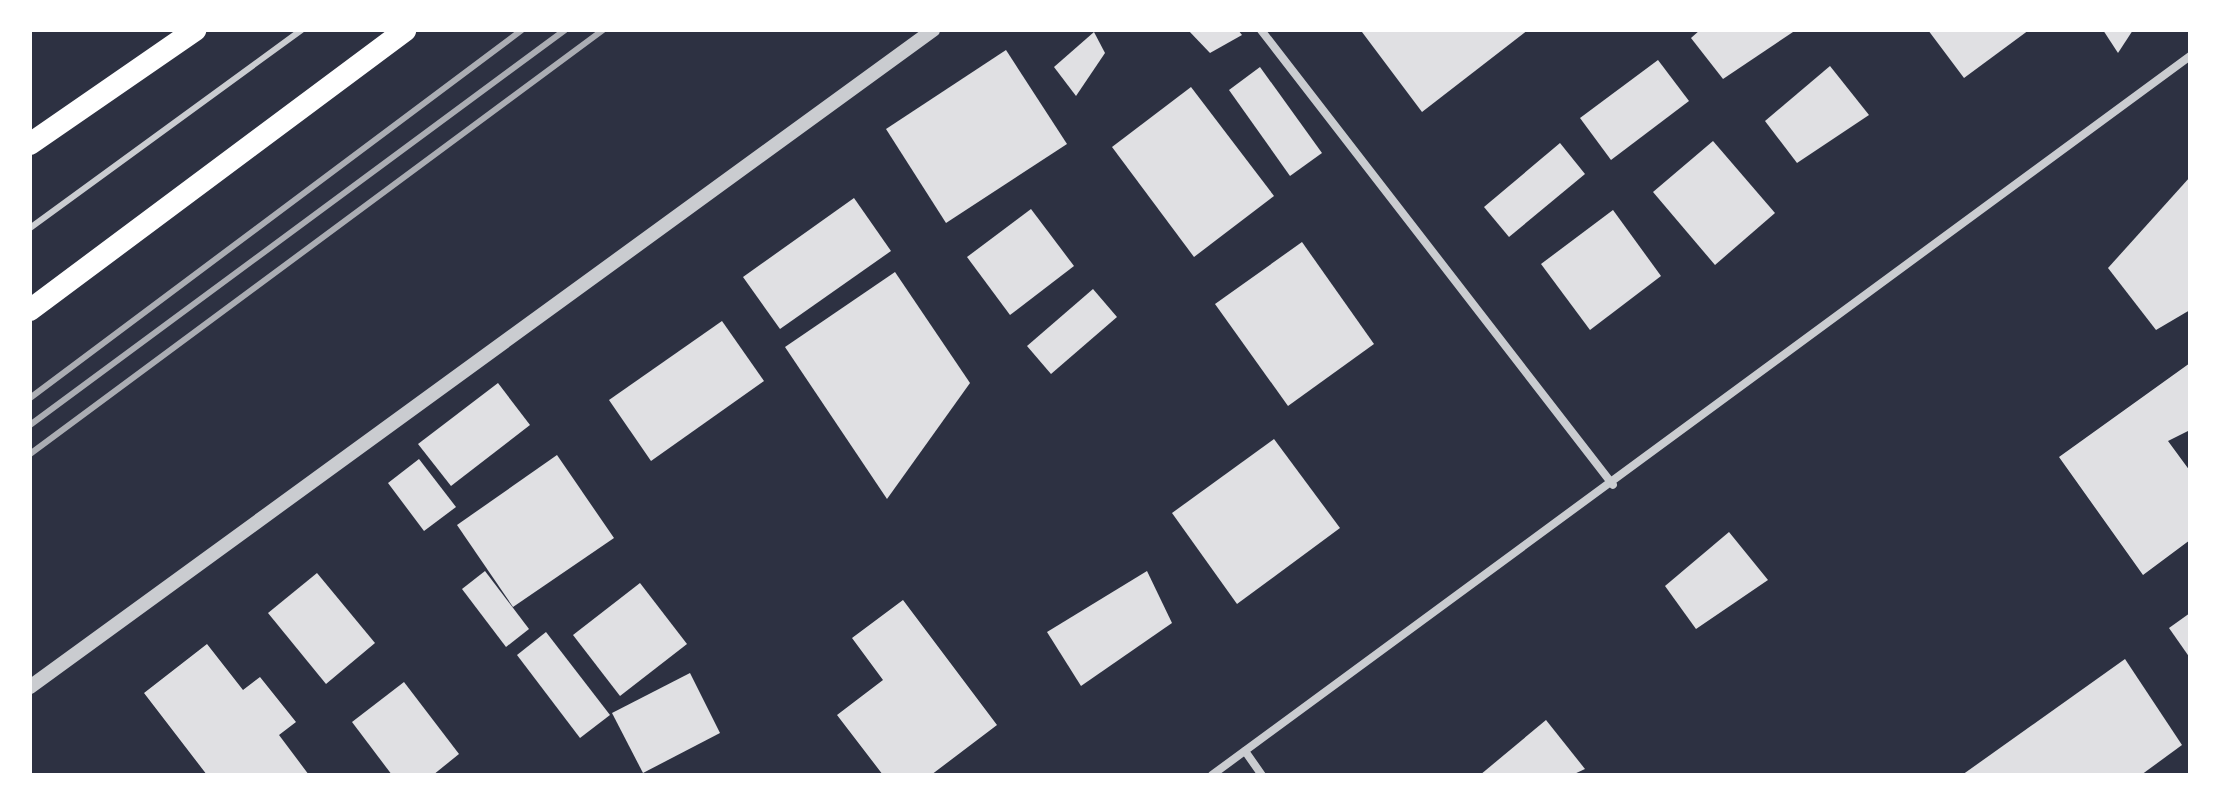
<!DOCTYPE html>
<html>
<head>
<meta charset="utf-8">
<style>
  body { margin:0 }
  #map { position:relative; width:2220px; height:805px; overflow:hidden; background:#2d3142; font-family:"Open Sans",sans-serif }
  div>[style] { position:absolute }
  .building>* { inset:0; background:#e0e0e3 }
  .service>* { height:6px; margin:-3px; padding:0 3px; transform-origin:3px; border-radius:3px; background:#caccd0 }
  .minor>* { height:8px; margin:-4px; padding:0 4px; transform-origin:4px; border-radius:4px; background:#caccd0 }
  .tertiary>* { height:14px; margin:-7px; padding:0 7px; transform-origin:7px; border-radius:7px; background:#caccd0 }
  .trunk>* { height:22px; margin:-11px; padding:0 11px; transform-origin:11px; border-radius:11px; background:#fff }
  .rail>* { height:6px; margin:-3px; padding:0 3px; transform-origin:3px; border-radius:3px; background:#abadb3 }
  span { translate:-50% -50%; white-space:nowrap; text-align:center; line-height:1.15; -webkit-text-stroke:7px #fff; paint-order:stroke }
  .frame { position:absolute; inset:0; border:32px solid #fff; pointer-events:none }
</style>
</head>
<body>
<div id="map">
  <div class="building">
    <div style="clip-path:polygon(1188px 30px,1238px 30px,1242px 35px,1210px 53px)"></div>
    <div style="clip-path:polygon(1365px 30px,1528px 30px,1422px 112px,1362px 32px)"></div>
    <div style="clip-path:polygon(1700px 30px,1796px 30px,1723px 79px,1691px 38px)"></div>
    <div style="clip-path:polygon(1928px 30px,2029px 30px,1964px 78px)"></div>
    <div style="clip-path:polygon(2103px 30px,2133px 30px,2118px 53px)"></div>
    <div style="clip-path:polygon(1094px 32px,1105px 53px,1076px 96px,1054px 67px)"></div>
    <div style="clip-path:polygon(1006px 50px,1067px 144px,946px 223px,886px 129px)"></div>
    <div style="clip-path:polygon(1658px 60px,1689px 101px,1611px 160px,1580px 118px)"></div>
    <div style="clip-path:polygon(1830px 66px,1869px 115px,1797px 163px,1765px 121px)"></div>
    <div style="clip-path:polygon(1260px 67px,1322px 153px,1290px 176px,1229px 90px)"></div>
    <div style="clip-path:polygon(1191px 87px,1274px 196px,1194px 257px,1112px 147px)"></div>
    <div style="clip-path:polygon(1713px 141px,1775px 213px,1715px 265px,1653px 192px)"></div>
    <div style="clip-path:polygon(1560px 143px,1585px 174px,1509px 237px,1484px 207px)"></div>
    <div style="clip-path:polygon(2190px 177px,2190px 310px,2156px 330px,2108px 268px)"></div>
    <div style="clip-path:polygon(854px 198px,891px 251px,780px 329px,743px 277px)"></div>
    <div style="clip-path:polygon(1031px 209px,1074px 266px,1010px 315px,967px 257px)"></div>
    <div style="clip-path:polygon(1613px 210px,1661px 276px,1590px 330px,1541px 264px)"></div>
    <div style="clip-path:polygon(1302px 242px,1374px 344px,1288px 406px,1215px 304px)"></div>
    <div style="clip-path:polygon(895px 272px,970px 383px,887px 499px,785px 347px)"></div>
    <div style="clip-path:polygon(1093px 289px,1117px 317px,1051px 374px,1027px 346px)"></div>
    <div style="clip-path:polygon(722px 321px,764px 381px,651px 461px,609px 400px)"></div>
    <div style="clip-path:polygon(2190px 363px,2190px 430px,2168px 441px,2190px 471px,2190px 540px,2143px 575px,2059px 457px)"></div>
    <div style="clip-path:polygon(498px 383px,530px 425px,451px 486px,418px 444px)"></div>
    <div style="clip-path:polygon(1274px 439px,1340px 528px,1237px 604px,1172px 513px)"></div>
    <div style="clip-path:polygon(557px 455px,614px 538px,513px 607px,457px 525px)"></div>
    <div style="clip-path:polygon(419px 459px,456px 507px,424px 531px,388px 483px)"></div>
    <div style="clip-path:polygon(1729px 532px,1768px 580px,1696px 629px,1665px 586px)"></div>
    <div style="clip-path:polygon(485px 571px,529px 629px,506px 647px,462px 589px)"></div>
    <div style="clip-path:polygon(1147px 571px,1172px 623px,1081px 686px,1047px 632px)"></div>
    <div style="clip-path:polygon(317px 573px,375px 643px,326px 684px,268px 613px)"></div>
    <div style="clip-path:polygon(640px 583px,687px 644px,620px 696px,573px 635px)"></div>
    <div style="clip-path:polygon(903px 600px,997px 725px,931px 775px,883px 775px,837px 715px,883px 680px,852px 638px)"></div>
    <div style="clip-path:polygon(2190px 613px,2190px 658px,2169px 628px)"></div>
    <div style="clip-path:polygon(546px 632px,610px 715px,580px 738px,517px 655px)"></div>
    <div style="clip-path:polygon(207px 644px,243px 690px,260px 677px,296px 722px,279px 735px,309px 775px,207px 775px,144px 693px)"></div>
    <div style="clip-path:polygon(2125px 659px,2182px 745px,2141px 775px,1962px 775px)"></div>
    <div style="clip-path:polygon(690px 673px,720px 733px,643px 773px,612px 713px)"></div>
    <div style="clip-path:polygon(404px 682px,459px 754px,433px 775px,392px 775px,352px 722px)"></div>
    <div style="clip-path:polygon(1546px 720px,1585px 769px,1572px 775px,1480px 775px)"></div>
  </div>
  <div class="service">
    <div style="left:30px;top:228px;width:336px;rotate:-36.1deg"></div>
  </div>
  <div class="minor">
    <div style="left:1261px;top:30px;width:575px;rotate:52.27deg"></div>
    <div style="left:1245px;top:751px;width:29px;rotate:55deg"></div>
    <div style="left:1212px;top:775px;width:1214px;rotate:-36.32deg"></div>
  </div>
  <div class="tertiary">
    <div style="left:30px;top:687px;width:1117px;rotate:-36.04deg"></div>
  </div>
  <div class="trunk">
    <div style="left:30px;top:144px;width:201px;rotate:-34.6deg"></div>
    <div style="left:30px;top:310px;width:468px;rotate:-36.7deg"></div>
  </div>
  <div class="rail">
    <div style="left:30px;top:398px;width:614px;rotate:-36.8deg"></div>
    <div style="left:30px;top:425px;width:665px;rotate:-36.44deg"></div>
    <div style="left:30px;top:454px;width:713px;rotate:-36.5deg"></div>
  </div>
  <div class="frame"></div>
</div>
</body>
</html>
